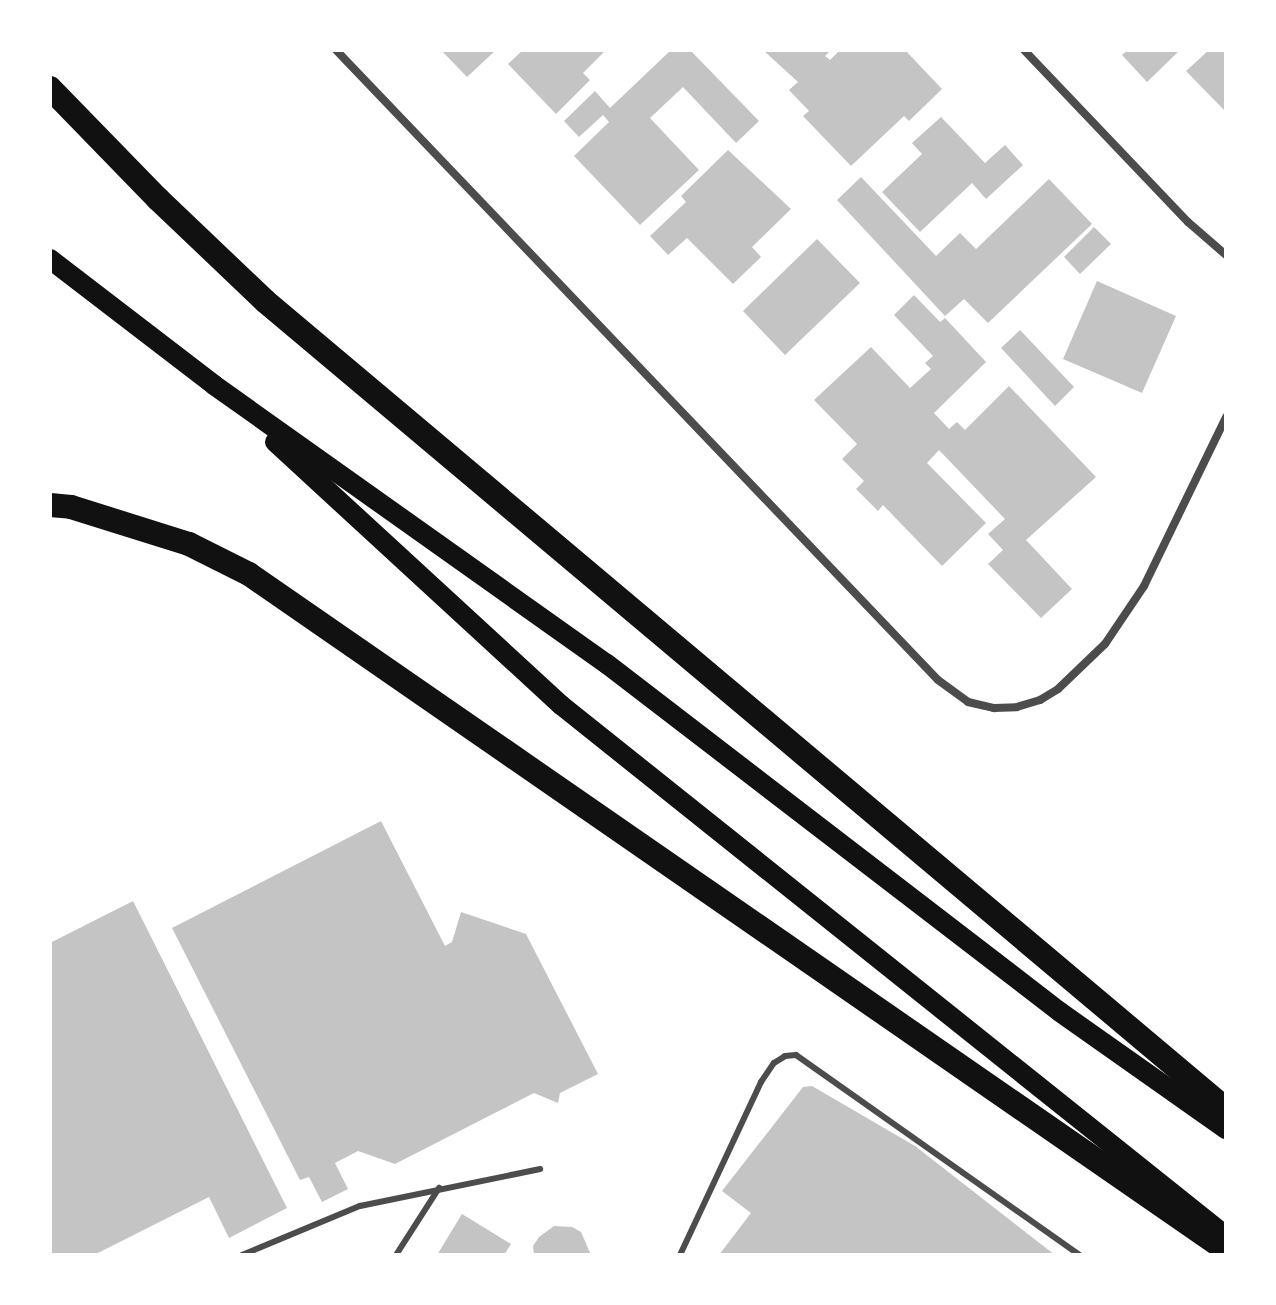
<!DOCTYPE html>
<html>
<head>
<meta charset="utf-8">
<style>
  body { margin:0 }
  #map { position:relative; width:1276px; height:1305px; overflow:hidden; background:#fff; font-family:"PT Sans Narrow",sans-serif }
  div>[style] { position:absolute }
  .building>* { inset:0; background:#c4c4c4 }
  .service>* { height:6px; margin:-3px; padding:0 3px; transform-origin:3px; border-radius:3px; background:#4c4c4c }
  .minor>* { height:8px; margin:-4px; padding:0 4px; transform-origin:4px; border-radius:4px; background:#4c4c4c }
  .primary>* { height:20px; margin:-10px; padding:0 10px; transform-origin:10px; border-radius:10px; background:#111 }
  .motorway>* { height:24px; margin:-12px; padding:0 12px; transform-origin:12px; border-radius:12px; background:#111 }
  span { translate:-50% -50%; white-space:nowrap; text-align:center; line-height:1.15; -webkit-text-stroke:6px #fff; paint-order:stroke }
  .frame { position:absolute; inset:0; border:52px solid #fff; pointer-events:none }
</style>
</head>
<body>
<div id="map">
  <div class="building">
    <div style="clip-path:polygon(441px 50px,496px 50px,467px 77px)"></div>
    <div style="clip-path:polygon(523px 50px,606px 50px,583px 73px,590px 80px,556px 114px,508px 64px)"></div>
    <div style="clip-path:polygon(671px 50px,690px 50px,759px 121px,736px 143px,683px 87px,650px 118px,699px 170px,640px 225px,574px 156px,609px 122px,603px 115px,579px 137px,564px 121px,595px 91px,610px 108px)"></div>
    <div style="clip-path:polygon(763px 50px,831px 50px,825px 56px,830px 60px,840px 50px,905px 50px,942px 89px,909px 121px,904px 116px,851px 166px,803px 116px,809px 111px,789px 90px,798px 82px)"></div>
    <div style="clip-path:polygon(1128px 50px,1180px 50px,1147px 82px,1122px 55px)"></div>
    <div style="clip-path:polygon(1209px 50px,1226px 50px,1226px 112px,1186px 71px)"></div>
    <div style="clip-path:polygon(941px 117px,985px 163px,1005px 145px,1023px 165px,986px 199px,972px 183px,920px 232px,882px 192px,922px 154px,912px 143px)"></div>
    <div style="clip-path:polygon(728px 150px,791px 209px,752px 247px,761px 257px,733px 284px,687px 238px,668px 255px,650px 236px,686px 202px,681px 196px)"></div>
    <div style="clip-path:polygon(861px 177px,936px 256px,960px 233px,976px 249px,1049px 179px,1092px 224px,988px 323px,964px 299px,945px 316px,837px 200px)"></div>
    <div style="clip-path:polygon(1094px 227px,1111px 244px,1080px 274px,1064px 257px)"></div>
    <div style="clip-path:polygon(817px 239px,860px 283px,785px 355px,743px 311px)"></div>
    <div style="clip-path:polygon(1097px 281px,1176px 316px,1142px 393px,1063px 359px)"></div>
    <div style="clip-path:polygon(914px 295px,940px 322px,945px 318px,986px 362px,934px 413px,949px 429px,957px 422px,965px 430px,1009px 386px,1096px 477px,1026px 540px,1072px 589px,1041px 618px,988px 564px,1003px 550px,988px 534px,1005px 519px,939px 450px,927px 463px,986px 523px,942px 566px,883px 505px,878px 511px,856px 489px,864px 481px,842px 459px,857px 444px,814px 400px,871px 347px,910px 388px,931px 369px,925px 363px,933px 356px,894px 315px)"></div>
    <div style="clip-path:polygon(1020px 330px,1074px 387px,1055px 406px,1001px 348px)"></div>
    <div style="clip-path:polygon(381px 821px,445px 946px,452px 942px,461px 912px,526px 934px,598px 1074px,560px 1093px,558px 1103px,534px 1093px,395px 1164px,358px 1151px,335px 1163px,348px 1189px,322px 1202px,309px 1177px,300px 1180px,172px 928px)"></div>
    <div style="clip-path:polygon(133px 901px,287px 1208px,229px 1238px,209px 1197px,94px 1255px,50px 1255px,50px 943px)"></div>
    <div style="clip-path:polygon(812px 1086px,915px 1146px,1055px 1255px,719px 1255px,751px 1213px,722px 1191px,803px 1087px)"></div>
    <div style="clip-path:polygon(462px 1214px,511px 1244px,504px 1255px,437px 1255px)"></div>
    <div style="clip-path:polygon(554px 1226px,572px 1227px,581px 1232px,591px 1255px,534px 1255px,533px 1246px,539px 1237px)"></div>
  </div>
  <div class="service">
    <div style="left:242px;top:1255px;width:128px;rotate:-22.6deg"></div>
    <div style="left:360px;top:1206px;width:184px;rotate:-11.6deg"></div>
    <div style="left:396px;top:1255px;width:80px;rotate:-57.3deg"></div>
    <div style="left:680px;top:1255px;width:191px;rotate:-64.9deg"></div>
    <div style="left:761px;top:1082px;width:23px;rotate:-56deg"></div>
    <div style="left:774px;top:1063px;width:13px;rotate:-32deg"></div>
    <div style="left:785px;top:1056px;width:11px;rotate:-5deg"></div>
    <div style="left:796px;top:1055px;width:347px;rotate:35.2deg"></div>
  </div>
  <div class="minor">
    <div style="left:336px;top:50px;width:871px;rotate:46.3deg"></div>
    <div style="left:938px;top:680px;width:37px;rotate:36deg"></div>
    <div style="left:968px;top:702px;width:27px;rotate:13deg"></div>
    <div style="left:994px;top:708px;width:23px;rotate:-2deg"></div>
    <div style="left:1017px;top:707px;width:24px;rotate:-17deg"></div>
    <div style="left:1040px;top:700px;width:21px;rotate:-31deg"></div>
    <div style="left:1058px;top:689px;width:65px;rotate:-43.8deg"></div>
    <div style="left:1105px;top:644px;width:70px;rotate:-56.1deg"></div>
    <div style="left:1144px;top:586px;width:188px;rotate:-64.1deg"></div>
    <div style="left:1024px;top:50px;width:238px;rotate:46.4deg"></div>
    <div style="left:1188px;top:222px;width:50px;rotate:41deg"></div>
  </div>
  <div class="primary">
    <div style="left:50px;top:259px;width:207px;rotate:37.5deg"></div>
    <div style="left:214px;top:385px;width:482px;rotate:35.4deg"></div>
    <div style="left:607px;top:664px;width:571px;rotate:37.53deg"></div>
    <div style="left:1060px;top:1012px;width:203px;rotate:35.2deg"></div>
    <div style="left:275px;top:442px;width:389px;rotate:42.6deg"></div>
    <div style="left:561px;top:705px;width:851px;rotate:38.61deg"></div>
  </div>
  <div class="motorway">
    <div style="left:50px;top:88px;width:155px;rotate:45.8deg"></div>
    <div style="left:158px;top:199px;width:148px;rotate:43.6deg"></div>
    <div style="left:265px;top:301px;width:1256px;rotate:40.06deg"></div>
    <div style="left:50px;top:505px;width:21px;rotate:5deg"></div>
    <div style="left:71px;top:507px;width:124px;rotate:17.4deg"></div>
    <div style="left:189px;top:544px;width:67px;rotate:26.6deg"></div>
    <div style="left:249px;top:574px;width:1188px;rotate:34.68deg"></div>
  </div>
  <div class="frame"></div>
</div>
</body>
</html>
